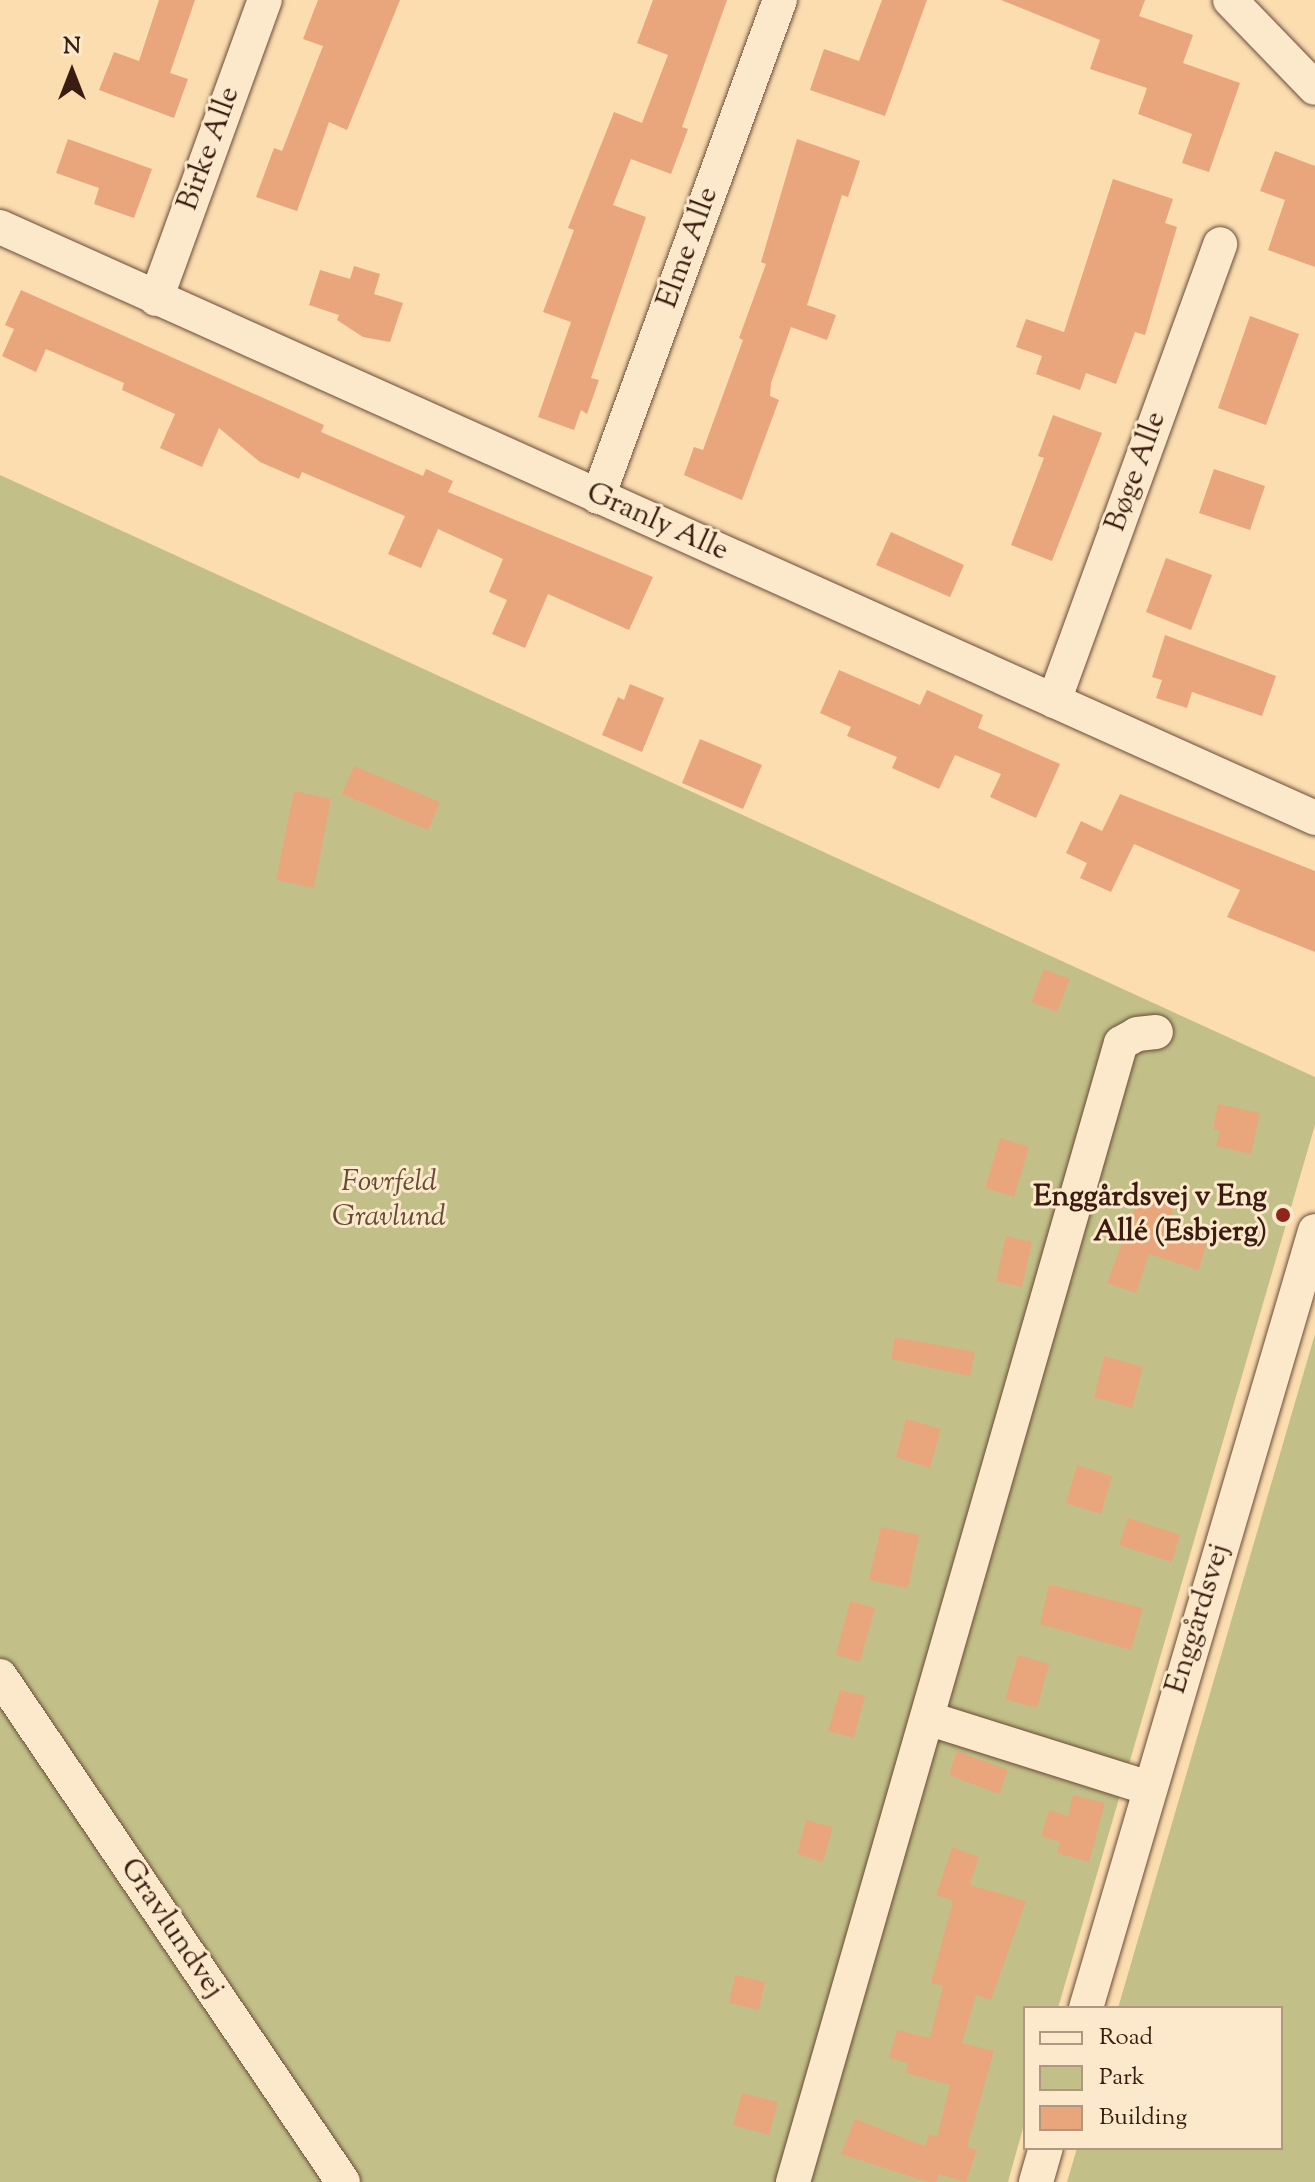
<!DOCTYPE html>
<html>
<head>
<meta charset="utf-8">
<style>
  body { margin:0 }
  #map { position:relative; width:1315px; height:2182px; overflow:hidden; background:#fbddb0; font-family:"Sorts Mill Goudy",serif }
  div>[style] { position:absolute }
  .green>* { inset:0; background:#c2c088 }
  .building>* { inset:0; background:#e9a67c }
  .roads { filter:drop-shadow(0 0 2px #6b4c38) drop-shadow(0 0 2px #6b4c38) }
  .street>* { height:34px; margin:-17px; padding:0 17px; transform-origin:17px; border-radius:17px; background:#fce9cc }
  .dots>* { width:22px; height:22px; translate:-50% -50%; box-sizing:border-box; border:4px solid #fce9cc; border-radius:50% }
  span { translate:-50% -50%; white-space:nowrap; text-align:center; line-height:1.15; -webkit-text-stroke:6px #fce9cc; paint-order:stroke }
  .street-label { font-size:30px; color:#3b1c10 }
  .park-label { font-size:30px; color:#644d34; font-style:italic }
  .poi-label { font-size:30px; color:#3b1c10; font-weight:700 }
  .right { translate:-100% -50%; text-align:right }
  .legend { position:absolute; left:1023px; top:2006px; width:260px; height:144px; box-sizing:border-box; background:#fce9cc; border:2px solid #af9781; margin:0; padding:10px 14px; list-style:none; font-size:24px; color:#3b1c10 }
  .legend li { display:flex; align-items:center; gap:16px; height:40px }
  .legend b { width:40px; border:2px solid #af9781 }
  .north { position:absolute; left:32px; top:32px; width:80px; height:80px; -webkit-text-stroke:6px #fce9cc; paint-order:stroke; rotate:0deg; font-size:22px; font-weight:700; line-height:32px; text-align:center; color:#3b1c10 }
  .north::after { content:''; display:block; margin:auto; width:28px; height:36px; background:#3b1c10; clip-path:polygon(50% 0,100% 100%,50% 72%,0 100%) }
</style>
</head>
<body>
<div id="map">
  <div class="green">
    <div style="clip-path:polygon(0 475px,1315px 1077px,1315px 1125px,1058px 2008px,1025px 2008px,1025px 2121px,1008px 2182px,0 2182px)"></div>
    <div style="clip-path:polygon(1315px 1334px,1315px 2182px,1067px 2182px,1077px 2148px,1281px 2148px,1281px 2008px,1118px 2008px)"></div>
  </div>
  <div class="building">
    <div style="clip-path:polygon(159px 0,195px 0,170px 73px,188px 79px,174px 118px,99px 90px,114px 52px,139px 61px)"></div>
    <div style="clip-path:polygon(318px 0,400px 0,347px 130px,329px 122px,297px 211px,256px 197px,274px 148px,282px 151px,323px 46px,303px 39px)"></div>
    <div style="clip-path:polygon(653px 0,727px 0,682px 127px,688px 129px,671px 174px,631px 159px,613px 205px,646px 217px,591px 378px,599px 380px,587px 414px,581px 410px,574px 430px,538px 417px,571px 322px,543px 312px,574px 230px,568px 228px,614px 112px,642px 123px,668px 55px,637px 43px)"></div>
    <div style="clip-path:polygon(882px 0,927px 0,885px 116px,810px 90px,824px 49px,859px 61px)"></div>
    <div style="clip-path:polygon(1001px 0,1145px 0,1139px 16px,1193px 35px,1183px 63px,1240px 83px,1209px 172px,1182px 163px,1192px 134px,1138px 114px,1147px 88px,1090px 69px,1100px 40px)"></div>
    <div style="clip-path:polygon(68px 139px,152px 169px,134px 218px,94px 204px,99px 188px,56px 173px)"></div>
    <div style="clip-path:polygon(797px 139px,860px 161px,848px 197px,842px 195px,807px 305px,836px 315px,827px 340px,791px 327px,771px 383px,770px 396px,779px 400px,742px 500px,684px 475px,694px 447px,703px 450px,743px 340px,739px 338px,766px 264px,761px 262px)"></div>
    <div style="clip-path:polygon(1275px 151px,1315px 166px,1315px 267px,1268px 250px,1285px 200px,1260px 191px)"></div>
    <div style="clip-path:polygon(1113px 179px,1173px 199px,1165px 223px,1177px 227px,1145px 335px,1135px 332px,1116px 384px,1086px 373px,1080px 390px,1036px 374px,1042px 356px,1016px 347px,1026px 319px,1064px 332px)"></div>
    <div style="clip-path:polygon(354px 266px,380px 274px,374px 294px,403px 303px,390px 342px,363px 337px,337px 320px,339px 315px,309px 305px,320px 270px,350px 279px)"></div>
    <div style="clip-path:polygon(21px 290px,324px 425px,321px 432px,423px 476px,426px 469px,453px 481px,448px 492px,653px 577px,629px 630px,548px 594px,525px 648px,492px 634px,507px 600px,489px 592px,503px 559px,438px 529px,421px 568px,388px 554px,405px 516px,302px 472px,299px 479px,260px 462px,219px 428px,202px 467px,160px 448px,175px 414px,122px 390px,124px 383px,46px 349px,36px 372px,2px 356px,14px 329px,5px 325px)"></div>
    <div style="clip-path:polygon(1250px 316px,1299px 334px,1266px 425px,1218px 408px)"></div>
    <div style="clip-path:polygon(1053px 415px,1102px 433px,1052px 561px,1011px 545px,1044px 458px,1038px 456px)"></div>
    <div style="clip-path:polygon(1214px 469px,1265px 486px,1250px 530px,1199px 513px)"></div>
    <div style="clip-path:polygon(891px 532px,964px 565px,950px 597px,876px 565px)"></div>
    <div style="clip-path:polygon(1166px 558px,1212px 575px,1191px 630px,1146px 612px)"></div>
    <div style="clip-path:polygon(1165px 635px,1276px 676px,1262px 716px,1192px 692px,1187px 708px,1156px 698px,1162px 680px,1152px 677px)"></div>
    <div style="clip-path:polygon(839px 670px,920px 705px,927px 690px,983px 715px,978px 728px,1060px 764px,1036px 818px,990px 797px,1001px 774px,955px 755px,939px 789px,892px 768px,897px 757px,847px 736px,851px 727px,820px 713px)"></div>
    <div style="clip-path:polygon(630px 684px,664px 698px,642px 752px,602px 735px,618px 697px,624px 700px)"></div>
    <div style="clip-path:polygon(700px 739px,762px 765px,743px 809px,682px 783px)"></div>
    <div style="clip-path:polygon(354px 766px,440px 802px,428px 830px,342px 794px)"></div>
    <div style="clip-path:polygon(294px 791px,331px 799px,314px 888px,276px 880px)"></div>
    <div style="clip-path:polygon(1120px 794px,1315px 871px,1315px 952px,1227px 917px,1240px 890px,1134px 844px,1111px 892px,1080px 878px,1087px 863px,1066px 853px,1081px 821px,1102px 831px)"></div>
    <div style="clip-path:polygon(1044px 969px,1070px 979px,1057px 1012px,1031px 1002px)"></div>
    <div style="clip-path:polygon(1218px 1104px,1260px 1113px,1251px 1154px,1216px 1146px,1220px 1131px,1213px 1129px)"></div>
    <div style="clip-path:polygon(1000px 1138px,1029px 1147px,1014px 1197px,985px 1188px)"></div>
    <div style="clip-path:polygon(1152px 1187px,1178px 1195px,1168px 1226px,1208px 1238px,1199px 1270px,1149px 1254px,1136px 1293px,1107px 1283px,1136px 1206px,1145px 1209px)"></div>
    <div style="clip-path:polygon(1006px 1236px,1032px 1242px,1022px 1287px,996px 1281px)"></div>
    <div style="clip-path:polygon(895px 1337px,975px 1352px,970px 1376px,891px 1359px)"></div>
    <div style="clip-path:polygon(1104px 1356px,1143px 1367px,1132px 1408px,1094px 1397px)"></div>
    <div style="clip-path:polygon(906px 1419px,941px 1429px,930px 1468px,896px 1457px)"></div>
    <div style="clip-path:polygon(1077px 1465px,1112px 1476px,1101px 1514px,1066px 1503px)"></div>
    <div style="clip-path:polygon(1128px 1518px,1180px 1535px,1172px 1562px,1119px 1545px)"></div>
    <div style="clip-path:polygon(881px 1527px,919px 1535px,908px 1588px,869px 1580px)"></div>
    <div style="clip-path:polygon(1049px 1584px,1143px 1608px,1131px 1650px,1040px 1624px)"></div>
    <div style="clip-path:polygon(850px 1601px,875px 1608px,860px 1662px,836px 1655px)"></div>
    <div style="clip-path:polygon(1018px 1655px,1049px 1664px,1037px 1708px,1005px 1699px)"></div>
    <div style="clip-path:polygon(840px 1690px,865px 1696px,854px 1738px,828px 1731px)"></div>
    <div style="clip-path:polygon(957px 1751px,1008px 1770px,999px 1794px,949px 1775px)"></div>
    <div style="clip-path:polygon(1073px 1795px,1105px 1803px,1089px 1862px,1057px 1853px,1060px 1842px,1041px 1836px,1049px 1810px,1068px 1816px)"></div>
    <div style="clip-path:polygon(806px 1820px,833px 1827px,823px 1862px,797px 1854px)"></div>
    <div style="clip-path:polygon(952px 1847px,979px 1857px,970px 1885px,1026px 1901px,991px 2000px,976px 1995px,962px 2043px,994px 2051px,967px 2147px,977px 2150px,966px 2182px,939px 2174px,936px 2182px,928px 2182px,841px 2154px,855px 2119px,925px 2146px,929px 2134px,937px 2137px,950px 2085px,906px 2073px,908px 2063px,889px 2058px,897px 2030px,930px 2038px,943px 1986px,931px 1983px,953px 1901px,936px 1895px)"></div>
    <div style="clip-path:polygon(735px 1975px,765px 1982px,759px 2010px,729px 2003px)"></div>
    <div style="clip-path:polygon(742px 2093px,778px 2102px,769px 2135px,733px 2125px)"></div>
  </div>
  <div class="roads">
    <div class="street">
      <div style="left:1230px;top:0;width:122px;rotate:46deg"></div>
      <div style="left:0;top:227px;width:1442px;rotate:24.2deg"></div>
      <div style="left:156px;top:299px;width:318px;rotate:-70deg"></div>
      <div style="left:598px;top:497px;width:529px;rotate:-69.89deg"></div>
      <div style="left:1054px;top:701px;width:486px;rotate:-70deg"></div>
      <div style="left:0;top:1676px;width:611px;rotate:55.87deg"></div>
      <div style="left:930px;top:1719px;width:230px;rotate:17.5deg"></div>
      <div style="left:1086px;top:2008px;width:810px;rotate:-73.58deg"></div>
      <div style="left:793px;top:2182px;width:1185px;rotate:-73.94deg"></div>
      <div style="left:1121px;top:1043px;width:18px;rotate:-29deg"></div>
      <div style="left:1137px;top:1034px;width:19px;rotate:-6deg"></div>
      <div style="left:1036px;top:2182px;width:35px;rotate:-74deg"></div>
    </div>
  </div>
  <div class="dots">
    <div style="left:1283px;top:1215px;background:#8f2418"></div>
  </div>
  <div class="street-label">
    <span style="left:210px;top:149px;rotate:-70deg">Birke Alle</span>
    <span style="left:689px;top:248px;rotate:-70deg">Elme Alle</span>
    <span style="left:1137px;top:472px;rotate:-70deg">Bøge Alle</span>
    <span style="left:657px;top:523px;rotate:24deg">Granly Alle</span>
    <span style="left:1199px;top:1619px;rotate:-73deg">Enggårdsvej</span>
    <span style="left:171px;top:1929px;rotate:56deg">Gravlundvej</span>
  </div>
  <div class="park-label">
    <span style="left:389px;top:1200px">Fovrfeld<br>Gravlund</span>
  </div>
  <div class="poi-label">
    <span class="right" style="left:1267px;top:1215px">Enggårdsvej v Eng<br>Allé (Esbjerg)</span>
  </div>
  <ul class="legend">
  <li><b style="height:10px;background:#fce9cc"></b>Road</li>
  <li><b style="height:22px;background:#c2c088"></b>Park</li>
  <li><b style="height:22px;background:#e9a67c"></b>Building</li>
  </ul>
  <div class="north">N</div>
</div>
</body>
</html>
